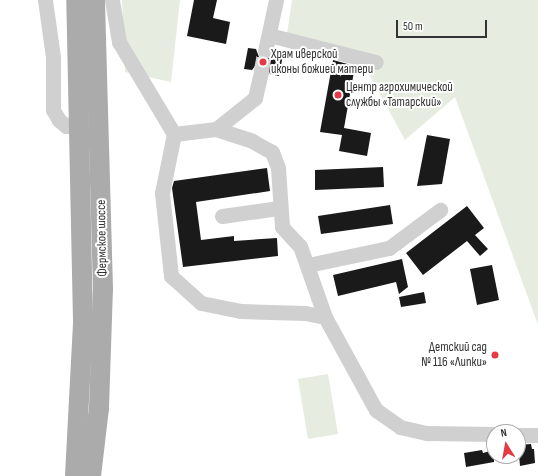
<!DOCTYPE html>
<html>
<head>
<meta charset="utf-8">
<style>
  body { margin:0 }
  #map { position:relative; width:538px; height:476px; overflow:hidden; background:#fff; font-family:"Sofia Sans Condensed",sans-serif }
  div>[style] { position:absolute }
  .green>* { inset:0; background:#e6ecdf }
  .building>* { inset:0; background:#1a1a1a }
  .minor-tunnel>* { height:15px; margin-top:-7.5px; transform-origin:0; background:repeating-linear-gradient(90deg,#d6d6d6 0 15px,transparent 0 23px) }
  .minor>* { height:15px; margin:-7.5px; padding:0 7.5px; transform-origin:7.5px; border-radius:7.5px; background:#d0d0d0 }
  .major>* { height:20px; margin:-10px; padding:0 10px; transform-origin:10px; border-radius:10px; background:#ababab }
  .dots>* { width:11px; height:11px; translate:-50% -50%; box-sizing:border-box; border:2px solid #fff; border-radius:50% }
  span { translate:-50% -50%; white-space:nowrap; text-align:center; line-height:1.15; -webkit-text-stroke:4px #fff; paint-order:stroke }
  .poi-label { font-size:13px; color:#333 }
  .left { translate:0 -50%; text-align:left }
  .right { translate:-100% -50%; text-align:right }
  .street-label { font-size:13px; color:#333 }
  .north { position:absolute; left:486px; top:424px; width:40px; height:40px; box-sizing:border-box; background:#fff; border:1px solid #adadad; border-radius:50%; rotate:349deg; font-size:11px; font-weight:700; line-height:16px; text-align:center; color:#333 }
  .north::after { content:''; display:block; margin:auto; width:14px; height:18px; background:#e63946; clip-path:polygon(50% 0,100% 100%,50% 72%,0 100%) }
  .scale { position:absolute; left:396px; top:20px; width:91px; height:18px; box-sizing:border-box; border:2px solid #333; border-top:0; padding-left:5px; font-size:12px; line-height:14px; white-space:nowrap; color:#333; -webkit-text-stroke:3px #fff; paint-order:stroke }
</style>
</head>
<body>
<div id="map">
  <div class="green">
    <div style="clip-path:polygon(122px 0,180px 0,171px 82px,125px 72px)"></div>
    <div style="clip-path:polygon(292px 0,538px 0,538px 325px,455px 97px,405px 140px,364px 65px,287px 34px)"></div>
    <div style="clip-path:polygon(328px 374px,338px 434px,308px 439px,298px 379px)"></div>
  </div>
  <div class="building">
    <div style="clip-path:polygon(194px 0,217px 0,213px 18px,230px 22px,226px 44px,187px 36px)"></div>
    <div style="clip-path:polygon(248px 48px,256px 49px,259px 57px,263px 60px,271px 57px,274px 53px,283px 55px,279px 76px,270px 74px,267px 66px,263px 63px,255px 66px,252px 70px,244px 69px)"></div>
    <div style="clip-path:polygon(333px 60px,355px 66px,344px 128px,371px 133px,367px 156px,339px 151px,342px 135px,320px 132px)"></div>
    <div style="clip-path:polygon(427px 135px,450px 139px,442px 184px,417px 186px)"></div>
    <div style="clip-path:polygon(383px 167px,384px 187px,315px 190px,315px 170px)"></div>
    <div style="clip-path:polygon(267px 168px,270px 191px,196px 202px,201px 240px,234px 236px,234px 241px,277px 238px,278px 256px,183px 267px,172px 188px,174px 181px)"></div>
    <div style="clip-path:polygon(390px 205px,393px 224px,321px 234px,318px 216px)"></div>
    <div style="clip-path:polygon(467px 206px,484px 228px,475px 235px,488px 249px,480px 256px,467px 241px,423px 275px,406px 253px)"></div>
    <div style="clip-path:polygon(402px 259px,408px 287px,399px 294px,396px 282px,338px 296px,333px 275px)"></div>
    <div style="clip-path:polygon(492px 265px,499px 300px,477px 305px,470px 269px)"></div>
    <div style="clip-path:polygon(424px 292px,426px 303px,401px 307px,399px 297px)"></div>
    <div style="clip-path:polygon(531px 444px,532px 449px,534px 449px,535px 463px,520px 466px,518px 445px)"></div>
    <div style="clip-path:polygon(482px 450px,483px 453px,494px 450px,494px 462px,466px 467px,464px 453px)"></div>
  </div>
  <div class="minor-tunnel">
    <div style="left:261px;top:72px;width:21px;rotate:-79deg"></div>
  </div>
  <div class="minor">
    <div style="left:45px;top:0;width:58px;rotate:82deg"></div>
    <div style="left:53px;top:57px;width:53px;rotate:90deg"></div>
    <div style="left:53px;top:110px;width:12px;rotate:59deg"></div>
    <div style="left:59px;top:120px;width:9px;rotate:41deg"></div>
    <div style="left:66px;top:126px;width:14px"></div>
    <div style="left:112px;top:0;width:43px;rotate:80.5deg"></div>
    <div style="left:119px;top:42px;width:107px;rotate:59.1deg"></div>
    <div style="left:174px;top:134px;width:60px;rotate:101.5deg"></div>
    <div style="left:162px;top:193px;width:83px;rotate:83.8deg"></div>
    <div style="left:171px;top:276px;width:40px;rotate:42deg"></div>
    <div style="left:201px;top:303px;width:41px;rotate:11.3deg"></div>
    <div style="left:241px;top:311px;width:64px;rotate:1.8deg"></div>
    <div style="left:305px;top:313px;width:20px;rotate:11deg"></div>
    <div style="left:325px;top:317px;width:106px;rotate:61.3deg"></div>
    <div style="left:376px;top:410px;width:29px;rotate:35deg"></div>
    <div style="left:400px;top:427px;width:28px;rotate:13deg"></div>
    <div style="left:427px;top:433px;width:67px;rotate:0.9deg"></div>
    <div style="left:269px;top:35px;width:110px;rotate:14.2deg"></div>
    <div style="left:265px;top:51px;width:52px;rotate:-77.8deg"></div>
    <div style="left:216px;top:129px;width:38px;rotate:18deg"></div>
    <div style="left:252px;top:141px;width:23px;rotate:29deg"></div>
    <div style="left:272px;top:152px;width:17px;rotate:69deg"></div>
    <div style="left:278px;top:168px;width:59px;rotate:86.1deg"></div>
    <div style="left:282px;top:227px;width:26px;rotate:47deg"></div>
    <div style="left:300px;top:246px;width:75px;rotate:70.6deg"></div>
    <div style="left:174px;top:134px;width:42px;rotate:-6.8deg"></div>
    <div style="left:216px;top:129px;width:50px;rotate:-38.5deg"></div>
    <div style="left:255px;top:98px;width:27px;rotate:-77deg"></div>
    <div style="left:222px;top:216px;width:58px;rotate:-8deg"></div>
    <div style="left:308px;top:265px;width:83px;rotate:-11.9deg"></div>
    <div style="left:389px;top:248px;width:64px;rotate:-36.7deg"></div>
    <div style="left:518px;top:435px;width:20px"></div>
  </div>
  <div class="major">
    <div style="left:75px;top:476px;width:155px;rotate:-87deg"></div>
    <div style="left:83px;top:321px;width:321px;rotate:-91.2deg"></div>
    <div style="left:91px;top:476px;width:68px;rotate:-83.3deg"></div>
    <div style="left:99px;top:408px;width:119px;rotate:-88.1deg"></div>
    <div style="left:103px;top:289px;width:289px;rotate:-91.6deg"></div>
  </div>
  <div class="dots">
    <div style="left:263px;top:62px;background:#e63946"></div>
    <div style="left:338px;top:95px;background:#e63946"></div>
    <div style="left:495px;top:355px;background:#e63946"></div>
  </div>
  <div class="poi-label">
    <span class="left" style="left:271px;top:62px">Храм иверской<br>иконы божией матери</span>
    <span class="left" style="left:346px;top:95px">Центр агрохимической<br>службы «Татарский»</span>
    <span class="right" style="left:487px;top:355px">Детский сад<br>№ 116 «Липки»</span>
  </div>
  <div class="street-label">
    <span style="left:102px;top:238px;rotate:-91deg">Фермское шоссе</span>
  </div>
  <div class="north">N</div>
  <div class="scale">50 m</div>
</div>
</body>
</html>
